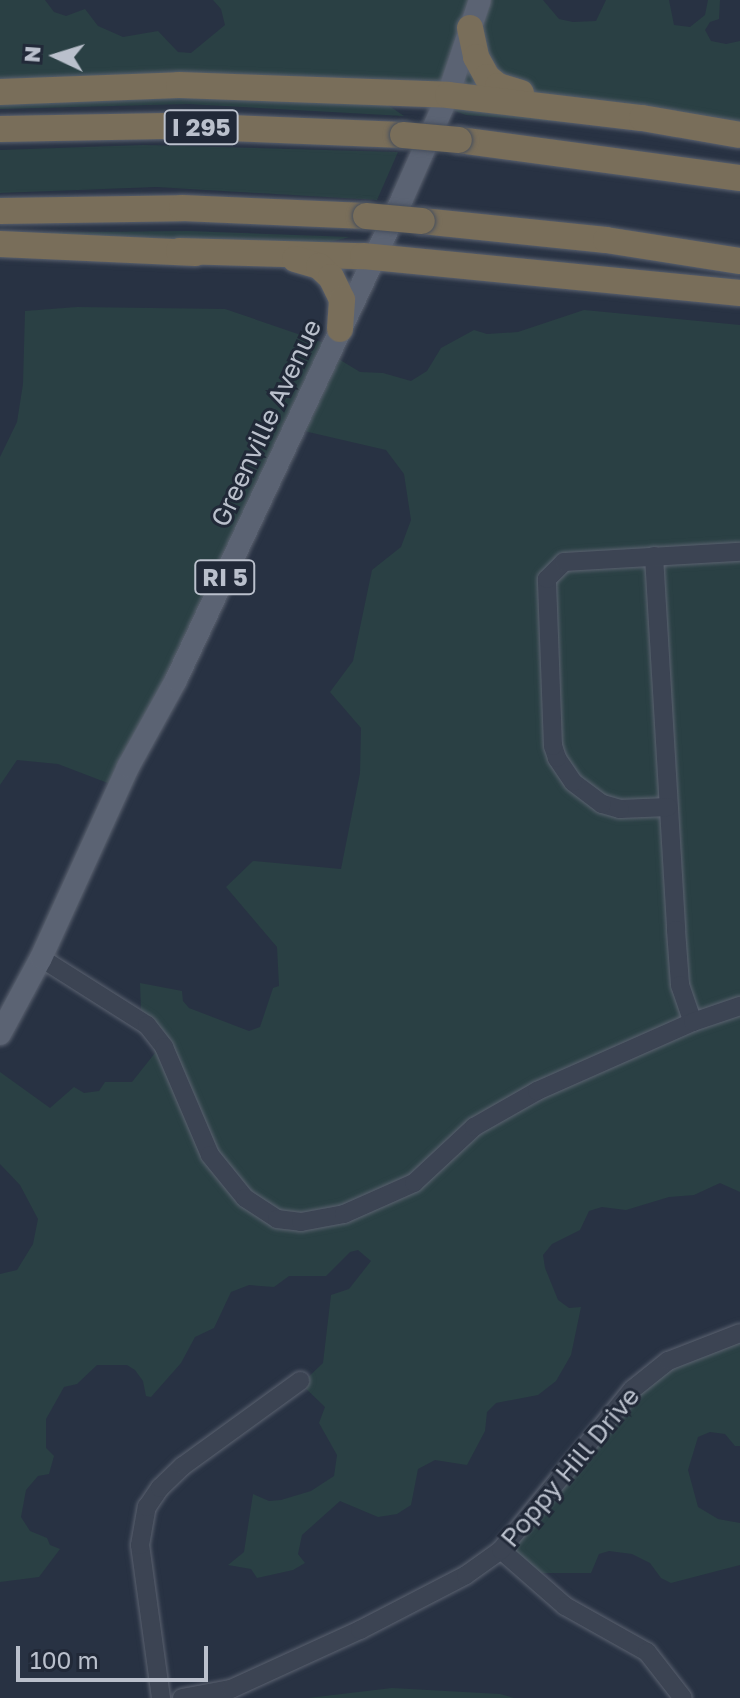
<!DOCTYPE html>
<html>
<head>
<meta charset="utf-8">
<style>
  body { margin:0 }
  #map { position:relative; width:740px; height:1698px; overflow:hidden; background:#283243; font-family:"Golos Text",sans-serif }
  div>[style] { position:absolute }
  .green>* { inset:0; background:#2a4044 }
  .roads { filter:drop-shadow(0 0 2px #5b6270) drop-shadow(0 0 2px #5b6270) }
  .minor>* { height:18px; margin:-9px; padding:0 9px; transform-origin:9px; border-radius:9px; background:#3c4453 }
  .major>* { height:22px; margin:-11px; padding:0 11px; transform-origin:11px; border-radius:11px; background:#5b6373 }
  .highway>* { height:26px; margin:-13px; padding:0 13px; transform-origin:13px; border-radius:13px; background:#796e5a }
  .bridges { filter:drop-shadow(0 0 2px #474f5d) drop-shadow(0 0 2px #474f5d) }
  .highway-bridge>* { height:26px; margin:-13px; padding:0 13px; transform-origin:13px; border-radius:13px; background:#796e5a }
  span { translate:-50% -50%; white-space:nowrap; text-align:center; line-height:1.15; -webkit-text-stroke:6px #212938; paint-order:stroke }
  .shield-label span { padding:2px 6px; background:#212938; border:2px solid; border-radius:6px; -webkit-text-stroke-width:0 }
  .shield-label { font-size:24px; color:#bac0cc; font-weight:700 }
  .street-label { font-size:26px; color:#bac0cc }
  .north { position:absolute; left:16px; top:16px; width:80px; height:80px; -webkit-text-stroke:6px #212938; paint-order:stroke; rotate:274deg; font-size:22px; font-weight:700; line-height:32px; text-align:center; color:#bac0cc }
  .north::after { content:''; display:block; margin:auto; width:28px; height:36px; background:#bac0cc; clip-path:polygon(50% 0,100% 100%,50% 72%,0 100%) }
  .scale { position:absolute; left:16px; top:1646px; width:192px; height:36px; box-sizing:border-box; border:4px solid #bac0cc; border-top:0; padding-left:10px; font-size:24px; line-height:28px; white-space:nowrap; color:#bac0cc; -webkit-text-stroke:6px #212938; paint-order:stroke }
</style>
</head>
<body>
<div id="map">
  <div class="green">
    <div style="clip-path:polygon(0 0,45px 0,54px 12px,66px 16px,85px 9px,98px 26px,123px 37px,158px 31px,178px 52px,191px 53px,225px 25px,221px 9px,213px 0,543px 0,559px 19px,573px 22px,596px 21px,606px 0,669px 0,674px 25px,690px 27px,705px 15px,708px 0,720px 0,719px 19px,710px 22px,705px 30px,711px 41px,726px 44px,740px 41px,740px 147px,630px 127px,466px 115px,436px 104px,0 90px)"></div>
    <div style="clip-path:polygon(197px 94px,385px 103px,404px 116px,188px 104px,0 109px,0 102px)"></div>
    <div style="clip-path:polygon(143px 145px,398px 152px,377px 200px,156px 187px,0 193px,0 150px)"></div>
    <div style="clip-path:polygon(188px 231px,350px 237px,317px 245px,0 233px)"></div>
    <div style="clip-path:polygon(77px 307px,225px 309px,333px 346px,337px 358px,360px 372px,383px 373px,411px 381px,427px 371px,441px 348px,474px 330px,487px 334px,518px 332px,584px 310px,740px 325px,740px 1192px,720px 1183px,694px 1195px,669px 1197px,626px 1210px,602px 1207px,589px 1211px,580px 1230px,552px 1244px,543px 1255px,545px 1268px,558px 1300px,569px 1308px,581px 1307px,571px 1355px,556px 1381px,538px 1395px,496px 1403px,487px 1412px,485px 1431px,467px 1465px,435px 1460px,418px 1469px,411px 1505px,397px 1514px,378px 1517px,340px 1501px,302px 1535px,298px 1554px,305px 1563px,293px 1570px,257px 1578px,251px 1569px,228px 1565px,244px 1552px,253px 1494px,269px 1501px,281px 1500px,311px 1491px,334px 1476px,337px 1455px,319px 1423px,325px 1407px,301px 1384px,323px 1363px,331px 1295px,349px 1289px,371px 1261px,358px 1250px,350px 1252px,326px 1276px,289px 1276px,274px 1287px,249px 1285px,231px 1292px,214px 1328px,195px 1337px,181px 1363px,151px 1397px,146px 1396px,143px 1381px,135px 1370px,127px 1365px,97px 1365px,77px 1384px,64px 1387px,46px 1419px,46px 1448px,54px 1456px,49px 1474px,38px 1476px,26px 1490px,21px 1517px,30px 1531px,47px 1538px,50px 1545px,60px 1549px,39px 1577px,0 1582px,0 1274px,17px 1270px,33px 1244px,38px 1219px,20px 1185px,0 1164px,0 1072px,50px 1108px,74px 1087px,84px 1093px,99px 1091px,105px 1082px,132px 1082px,155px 1053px,141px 1010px,140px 983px,182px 991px,183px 1001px,189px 1008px,249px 1031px,260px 1027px,273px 988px,279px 986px,277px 947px,226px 887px,253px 861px,341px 869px,360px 773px,361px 728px,330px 692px,353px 661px,372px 570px,401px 547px,411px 520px,404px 474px,386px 450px,304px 431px,126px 790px,58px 764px,17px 760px,0 785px,0 457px,17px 422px,23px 384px,25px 311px)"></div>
    <div style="clip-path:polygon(740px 1332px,740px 1446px,735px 1446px,725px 1434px,710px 1432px,698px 1437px,688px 1470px,698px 1507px,718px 1519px,740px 1523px,740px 1565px,671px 1583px,661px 1578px,650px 1563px,632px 1554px,609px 1551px,599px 1554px,591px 1573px,528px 1573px,509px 1548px,638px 1390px,681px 1358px)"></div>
    <div style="clip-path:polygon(392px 1688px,500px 1694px,514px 1698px,308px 1698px)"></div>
  </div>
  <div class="roads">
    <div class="minor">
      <div style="left:654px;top:556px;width:375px;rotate:86.6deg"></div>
      <div style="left:676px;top:930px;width:55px;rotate:85.8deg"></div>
      <div style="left:680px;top:985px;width:39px;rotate:71deg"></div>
      <div style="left:668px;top:807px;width:48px;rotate:177.6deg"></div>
      <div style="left:620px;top:809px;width:19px;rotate:-164deg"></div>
      <div style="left:602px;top:804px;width:36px;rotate:-143deg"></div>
      <div style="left:573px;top:782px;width:29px;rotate:-124deg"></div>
      <div style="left:557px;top:758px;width:13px;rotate:-108deg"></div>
      <div style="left:553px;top:746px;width:167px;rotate:-92.1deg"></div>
      <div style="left:547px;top:579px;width:24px;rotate:-45deg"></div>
      <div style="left:564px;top:562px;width:176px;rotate:-3.3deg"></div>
      <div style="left:41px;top:958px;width:125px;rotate:32.3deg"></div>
      <div style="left:147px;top:1025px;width:28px;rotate:52deg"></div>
      <div style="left:164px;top:1047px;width:117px;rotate:66.9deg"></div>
      <div style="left:210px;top:1155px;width:55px;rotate:50.9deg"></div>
      <div style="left:245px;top:1198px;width:38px;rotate:33deg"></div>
      <div style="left:277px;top:1219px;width:24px;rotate:7deg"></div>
      <div style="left:301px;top:1222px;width:44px;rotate:-10.5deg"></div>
      <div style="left:344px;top:1214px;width:77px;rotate:-23.9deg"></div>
      <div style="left:414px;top:1183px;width:82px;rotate:-43deg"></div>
      <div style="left:474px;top:1127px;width:73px;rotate:-29.7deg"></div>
      <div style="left:537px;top:1091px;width:171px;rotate:-23.9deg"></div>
      <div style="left:693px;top:1022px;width:50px;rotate:-18.8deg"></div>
      <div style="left:501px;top:1550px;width:85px;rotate:41.2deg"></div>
      <div style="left:565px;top:1606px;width:94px;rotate:29.3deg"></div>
      <div style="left:647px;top:1652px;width:58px;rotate:52deg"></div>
      <div style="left:161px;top:1698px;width:154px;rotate:-97.8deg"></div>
      <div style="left:140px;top:1545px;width:39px;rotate:-80deg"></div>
      <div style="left:147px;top:1507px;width:23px;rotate:-56deg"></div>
      <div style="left:160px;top:1488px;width:32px;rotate:-44deg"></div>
      <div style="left:183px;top:1466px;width:145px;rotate:-36deg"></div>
      <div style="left:182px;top:1698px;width:50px;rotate:-10.4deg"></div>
      <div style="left:231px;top:1689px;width:142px;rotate:-24.6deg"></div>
      <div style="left:360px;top:1630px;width:119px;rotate:-27.4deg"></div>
      <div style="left:466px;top:1575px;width:43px;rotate:-35.5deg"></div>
      <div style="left:501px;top:1550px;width:208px;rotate:-50.7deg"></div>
      <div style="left:633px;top:1389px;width:45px;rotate:-38.7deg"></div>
      <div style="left:668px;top:1361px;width:77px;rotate:-21.3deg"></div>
    </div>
    <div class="major">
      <div style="left:0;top:1034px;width:86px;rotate:-61.7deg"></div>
      <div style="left:41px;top:958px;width:210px;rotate:-65.5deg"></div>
      <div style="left:128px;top:767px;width:99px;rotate:-61.1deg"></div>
      <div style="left:176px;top:680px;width:531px;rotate:-64.83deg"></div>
      <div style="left:402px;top:199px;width:114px;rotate:-66.1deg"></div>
      <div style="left:448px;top:95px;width:100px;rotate:-71.4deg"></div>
    </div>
    <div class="highway">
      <div style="left:470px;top:28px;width:30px;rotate:78deg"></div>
      <div style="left:476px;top:57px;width:23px;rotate:61deg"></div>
      <div style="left:487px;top:77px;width:14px;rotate:39deg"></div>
      <div style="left:498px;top:86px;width:24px;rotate:17deg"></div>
      <div style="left:0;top:92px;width:179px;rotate:-2.2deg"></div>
      <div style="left:179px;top:85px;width:269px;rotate:2.1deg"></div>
      <div style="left:448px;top:95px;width:195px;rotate:6.8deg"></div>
      <div style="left:642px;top:118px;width:99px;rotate:9.8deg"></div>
      <div style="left:0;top:129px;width:180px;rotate:-1deg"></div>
      <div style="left:180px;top:126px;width:223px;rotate:2.3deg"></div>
      <div style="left:459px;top:140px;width:284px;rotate:7.7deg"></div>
      <div style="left:0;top:211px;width:182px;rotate:-0.9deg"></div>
      <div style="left:182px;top:208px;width:184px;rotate:2.5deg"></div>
      <div style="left:422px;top:221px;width:185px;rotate:5.9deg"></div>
      <div style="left:606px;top:240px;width:136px;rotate:8.9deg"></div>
      <div style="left:0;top:244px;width:196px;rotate:2.6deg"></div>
      <div style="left:179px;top:251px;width:184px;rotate:1.6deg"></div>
      <div style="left:363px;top:256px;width:379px;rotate:5.6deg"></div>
      <div style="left:295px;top:259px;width:25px;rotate:16deg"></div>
      <div style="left:319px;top:266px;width:16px;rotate:43deg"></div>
      <div style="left:331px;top:277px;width:25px;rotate:64deg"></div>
      <div style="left:342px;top:300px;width:29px;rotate:94deg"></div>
    </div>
  </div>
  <div class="bridges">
    <div class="highway-bridge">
      <div style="left:403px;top:135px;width:56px;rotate:5.1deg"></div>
      <div style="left:366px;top:216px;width:56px;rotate:5.1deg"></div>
    </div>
  </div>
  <div class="shield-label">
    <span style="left:201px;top:127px">I 295</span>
    <span style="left:225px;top:577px">RI 5</span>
  </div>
  <div class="street-label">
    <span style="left:266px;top:423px;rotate:-65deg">Greenville Avenue</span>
    <span style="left:570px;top:1467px;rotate:-50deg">Poppy Hill Drive</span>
  </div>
  <div class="north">N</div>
  <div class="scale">100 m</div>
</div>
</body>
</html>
